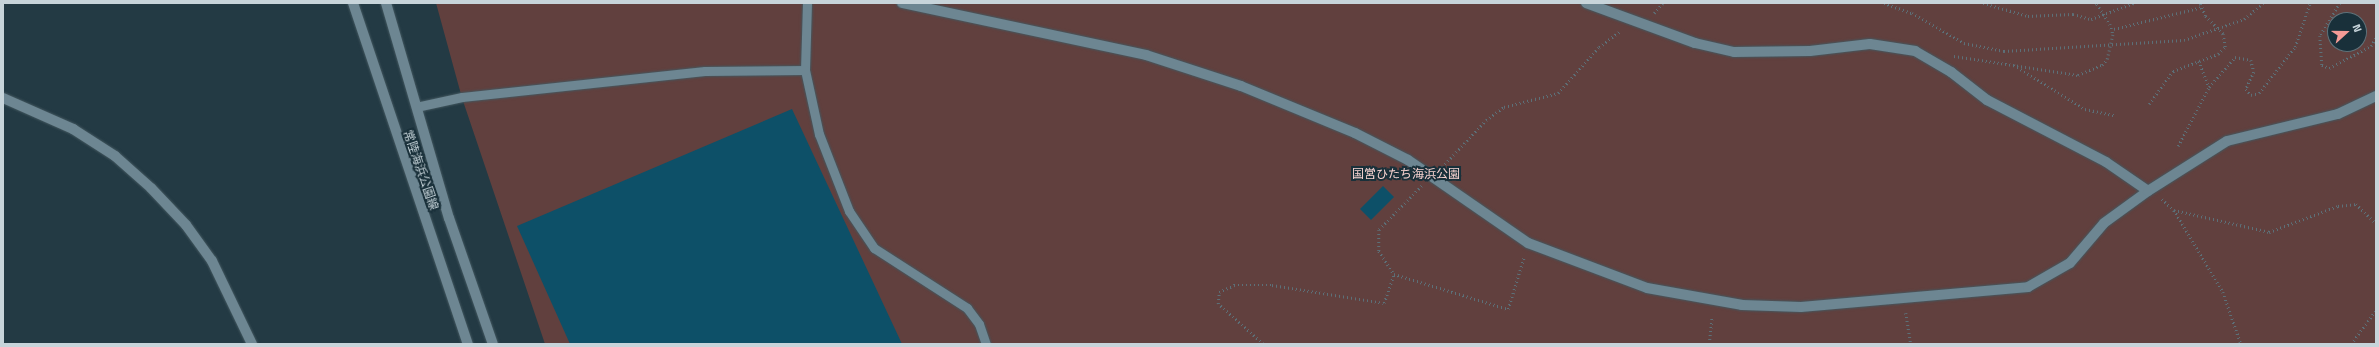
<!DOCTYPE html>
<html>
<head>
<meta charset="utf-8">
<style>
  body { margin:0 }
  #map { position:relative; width:2379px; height:347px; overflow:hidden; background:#233a44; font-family:"Titillium Web","Noto Sans JP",sans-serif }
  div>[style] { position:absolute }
  .green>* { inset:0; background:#61403e }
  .building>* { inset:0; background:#0d5068 }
  .path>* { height:2.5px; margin-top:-1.25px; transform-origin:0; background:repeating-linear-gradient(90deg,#5c7078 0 1px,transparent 0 4px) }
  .roads { filter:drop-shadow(0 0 1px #43575f) drop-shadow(0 0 1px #43575f) }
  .service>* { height:9px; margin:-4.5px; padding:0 4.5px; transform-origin:4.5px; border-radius:4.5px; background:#6d8692 }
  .pedestrian>* { height:10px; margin:-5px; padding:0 5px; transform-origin:5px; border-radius:5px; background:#6d8692 }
  .minor>* { height:10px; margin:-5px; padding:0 5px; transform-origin:5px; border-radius:5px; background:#6d8692 }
  .secondary>* { height:10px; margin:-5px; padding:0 5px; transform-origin:5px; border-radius:5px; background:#6d8692 }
  .path-bridge>* { height:2.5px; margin-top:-1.25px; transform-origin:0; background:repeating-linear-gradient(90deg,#5c7078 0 1px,transparent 0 4px) }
  span { translate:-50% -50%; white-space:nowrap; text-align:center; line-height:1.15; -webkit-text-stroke:4px #19303a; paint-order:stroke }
  .street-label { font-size:12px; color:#c7d4da }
  .park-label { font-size:12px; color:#f8d3d0 }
  .frame { position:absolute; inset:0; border:4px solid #c7d4da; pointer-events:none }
  .north { position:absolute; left:2327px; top:12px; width:40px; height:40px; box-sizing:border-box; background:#19303a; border:1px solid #5f727a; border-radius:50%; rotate:69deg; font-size:11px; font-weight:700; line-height:16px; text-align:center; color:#c7d4da }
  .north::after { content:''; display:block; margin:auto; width:14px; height:18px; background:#f59b96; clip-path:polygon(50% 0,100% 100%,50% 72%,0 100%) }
</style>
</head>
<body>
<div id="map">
  <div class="green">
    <div style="clip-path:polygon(evenodd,436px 3px,2376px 3px,2376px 344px,545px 344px,462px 98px,436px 3px,2335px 20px,2359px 20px,2359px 44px,2335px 44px,2335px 20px)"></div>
  </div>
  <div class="building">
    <div style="clip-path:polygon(792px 109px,902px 344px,570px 344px,517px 226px)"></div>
    <div style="clip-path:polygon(1383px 186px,1394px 197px,1371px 220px,1360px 209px)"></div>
  </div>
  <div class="path">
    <div style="left:1884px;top:3px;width:30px;rotate:20deg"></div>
    <div style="left:1912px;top:13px;width:60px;rotate:30deg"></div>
    <div style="left:1964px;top:43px;width:41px;rotate:11.3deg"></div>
    <div style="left:2004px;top:51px;width:180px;rotate:-3.5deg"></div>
    <div style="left:2184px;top:40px;width:64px;rotate:-19.3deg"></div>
    <div style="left:2244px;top:19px;width:25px;rotate:-40deg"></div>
    <div style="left:1983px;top:3px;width:47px;rotate:16.1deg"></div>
    <div style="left:2028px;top:16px;width:45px;rotate:-2.5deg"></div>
    <div style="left:2073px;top:14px;width:19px;rotate:16deg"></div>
    <div style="left:2091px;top:19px;width:46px;rotate:-20.4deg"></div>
    <div style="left:2096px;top:3px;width:1px;rotate:45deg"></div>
    <div style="left:2340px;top:3px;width:39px;rotate:121deg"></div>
    <div style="left:2320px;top:36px;width:29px;rotate:86deg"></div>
    <div style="left:2322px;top:65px;width:8px;rotate:23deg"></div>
    <div style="left:2329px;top:68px;width:47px;rotate:-27.6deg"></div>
    <div style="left:2371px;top:46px;width:10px;rotate:-61deg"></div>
    <div style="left:1654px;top:13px;width:13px;rotate:-48deg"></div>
    <div style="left:2110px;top:24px;width:10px;rotate:73deg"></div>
    <div style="left:2114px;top:29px;width:91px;rotate:-14deg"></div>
    <div style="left:1954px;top:56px;width:125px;rotate:8.7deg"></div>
    <div style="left:2078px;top:75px;width:26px;rotate:-23deg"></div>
    <div style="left:2102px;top:65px;width:8px;rotate:-50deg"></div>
    <div style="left:2199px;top:61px;width:28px;rotate:69deg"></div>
    <div style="left:2014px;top:65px;width:84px;rotate:31.8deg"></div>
    <div style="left:2085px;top:109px;width:30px;rotate:12deg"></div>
    <div style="left:2149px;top:104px;width:41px;rotate:-54deg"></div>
    <div style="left:2173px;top:71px;width:48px;rotate:-20.7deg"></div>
    <div style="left:2218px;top:54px;width:10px;rotate:-45deg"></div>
    <div style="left:2225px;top:47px;width:13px;rotate:-99deg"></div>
    <div style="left:2223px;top:34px;width:25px;rotate:-135deg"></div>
    <div style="left:2205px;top:16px;width:14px;rotate:-111deg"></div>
    <div style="left:2178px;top:146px;width:67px;rotate:-62.3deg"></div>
    <div style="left:2209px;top:87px;width:40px;rotate:-49deg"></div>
    <div style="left:2235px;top:57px;width:16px;rotate:11deg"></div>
    <div style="left:2251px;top:60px;width:12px;rotate:76deg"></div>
    <div style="left:2254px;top:72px;width:19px;rotate:115deg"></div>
    <div style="left:2246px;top:89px;width:8px;rotate:50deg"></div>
    <div style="left:2251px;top:95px;width:8px;rotate:-14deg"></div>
    <div style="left:2259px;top:93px;width:58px;rotate:-52deg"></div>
    <div style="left:2295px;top:47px;width:46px;rotate:-71.2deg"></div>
    <div style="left:1442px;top:167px;width:64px;rotate:-46.9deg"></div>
    <div style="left:1486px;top:120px;width:22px;rotate:-36deg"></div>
    <div style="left:1504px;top:107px;width:56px;rotate:-14.5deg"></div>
    <div style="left:1558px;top:93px;width:62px;rotate:-48.3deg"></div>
    <div style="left:1599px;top:47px;width:26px;rotate:-37deg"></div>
    <div style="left:1422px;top:186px;width:62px;rotate:134.3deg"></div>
    <div style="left:1379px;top:230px;width:21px;rotate:90deg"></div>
    <div style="left:1379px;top:251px;width:27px;rotate:57deg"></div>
    <div style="left:1394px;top:274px;width:119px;rotate:17.1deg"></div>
    <div style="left:1508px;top:309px;width:54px;rotate:-72.9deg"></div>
    <div style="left:2162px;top:199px;width:16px;rotate:43deg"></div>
    <div style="left:2174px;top:210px;width:96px;rotate:59.1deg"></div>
    <div style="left:2223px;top:292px;width:55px;rotate:70.9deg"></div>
    <div style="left:2174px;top:210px;width:98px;rotate:13deg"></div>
    <div style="left:2269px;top:232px;width:74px;rotate:-20.6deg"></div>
    <div style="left:2338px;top:206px;width:18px;rotate:-6deg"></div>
    <div style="left:2356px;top:204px;width:28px;rotate:44deg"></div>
    <div style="left:1906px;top:313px;width:31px;rotate:81deg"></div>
    <div style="left:1263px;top:344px;width:60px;rotate:-138.4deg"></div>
    <div style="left:1218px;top:304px;width:12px;rotate:-85deg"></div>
    <div style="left:1219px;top:292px;width:17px;rotate:-25deg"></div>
    <div style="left:1234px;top:285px;width:38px"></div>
    <div style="left:1272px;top:285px;width:113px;rotate:9.1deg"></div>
    <div style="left:1384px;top:303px;width:31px;rotate:-71deg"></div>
    <div style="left:1709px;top:344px;width:27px;rotate:-84deg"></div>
    <div style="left:2351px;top:344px;width:42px;rotate:-53.7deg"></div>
  </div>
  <div class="roads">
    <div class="service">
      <div style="left:807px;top:3px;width:67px;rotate:91.7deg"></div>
      <div style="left:805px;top:70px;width:66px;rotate:77.7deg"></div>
      <div style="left:819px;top:134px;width:83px;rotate:68.7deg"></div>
      <div style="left:849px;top:211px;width:45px;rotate:56deg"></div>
      <div style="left:874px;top:248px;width:111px;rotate:32.8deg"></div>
      <div style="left:967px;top:308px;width:20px;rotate:53deg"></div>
      <div style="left:979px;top:324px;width:21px;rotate:71deg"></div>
      <div style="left:416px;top:107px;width:47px;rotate:-12.3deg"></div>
      <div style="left:462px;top:97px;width:244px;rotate:-6.1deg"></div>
      <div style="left:705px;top:71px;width:100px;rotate:-0.6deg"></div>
    </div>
    <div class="pedestrian">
      <div style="left:902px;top:3px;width:249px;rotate:12deg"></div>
      <div style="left:1146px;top:55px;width:100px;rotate:18.1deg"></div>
      <div style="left:1241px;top:86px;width:123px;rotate:22.4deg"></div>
      <div style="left:1355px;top:133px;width:59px;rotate:27deg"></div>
      <div style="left:1408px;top:160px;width:146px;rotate:34.7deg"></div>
      <div style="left:1528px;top:243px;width:127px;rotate:20.7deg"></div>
      <div style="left:1647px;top:288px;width:97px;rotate:10.1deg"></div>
      <div style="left:1742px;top:305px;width:59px;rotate:1.9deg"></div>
      <div style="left:1801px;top:307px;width:228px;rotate:-5deg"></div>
      <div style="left:2028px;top:287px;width:48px;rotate:-29.7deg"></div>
      <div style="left:2070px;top:263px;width:52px;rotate:-49.6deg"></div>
      <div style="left:2104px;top:223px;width:54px;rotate:-36deg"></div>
      <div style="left:1586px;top:3px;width:116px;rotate:20.2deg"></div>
      <div style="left:1695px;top:43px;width:40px;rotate:13deg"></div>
      <div style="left:1734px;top:52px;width:76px;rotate:-0.8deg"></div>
      <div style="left:1810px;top:51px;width:60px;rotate:-6.7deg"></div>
      <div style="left:1870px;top:44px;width:46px;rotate:8.8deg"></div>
      <div style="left:1915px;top:51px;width:42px;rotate:30.3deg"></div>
      <div style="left:1951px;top:72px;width:46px;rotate:37.9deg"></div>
      <div style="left:1987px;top:100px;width:134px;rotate:27.5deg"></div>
      <div style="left:2106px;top:162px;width:51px;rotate:34.6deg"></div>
      <div style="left:2148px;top:191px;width:93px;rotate:-32.3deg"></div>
      <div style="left:2227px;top:141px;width:114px;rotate:-13.7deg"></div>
      <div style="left:2338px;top:114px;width:42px;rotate:-25.3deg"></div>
    </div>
    <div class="minor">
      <div style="left:3px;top:98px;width:77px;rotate:23.9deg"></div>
      <div style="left:73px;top:129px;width:50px;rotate:32.7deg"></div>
      <div style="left:115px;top:156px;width:48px;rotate:41.6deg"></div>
      <div style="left:151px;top:188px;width:51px;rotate:46.6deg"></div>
      <div style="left:186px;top:225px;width:44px;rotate:54.2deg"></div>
      <div style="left:212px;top:261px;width:92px;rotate:64.3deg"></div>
    </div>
    <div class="secondary">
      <div style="left:353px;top:3px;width:360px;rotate:71.4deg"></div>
      <div style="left:386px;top:3px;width:224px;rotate:73.7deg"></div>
      <div style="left:449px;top:218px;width:133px;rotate:70.8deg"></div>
    </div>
  </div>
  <div class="path-bridge">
    <div style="left:2097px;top:4px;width:24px;rotate:57deg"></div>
    <div style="left:2107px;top:59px;width:26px;rotate:-77deg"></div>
  </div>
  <div class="street-label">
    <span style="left:421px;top:170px;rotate:71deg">常陸海浜公園線</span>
  </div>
  <div class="park-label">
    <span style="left:1406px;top:174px">国営ひたち海浜公園</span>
  </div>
  <div class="frame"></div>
  <div class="north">N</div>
</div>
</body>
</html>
